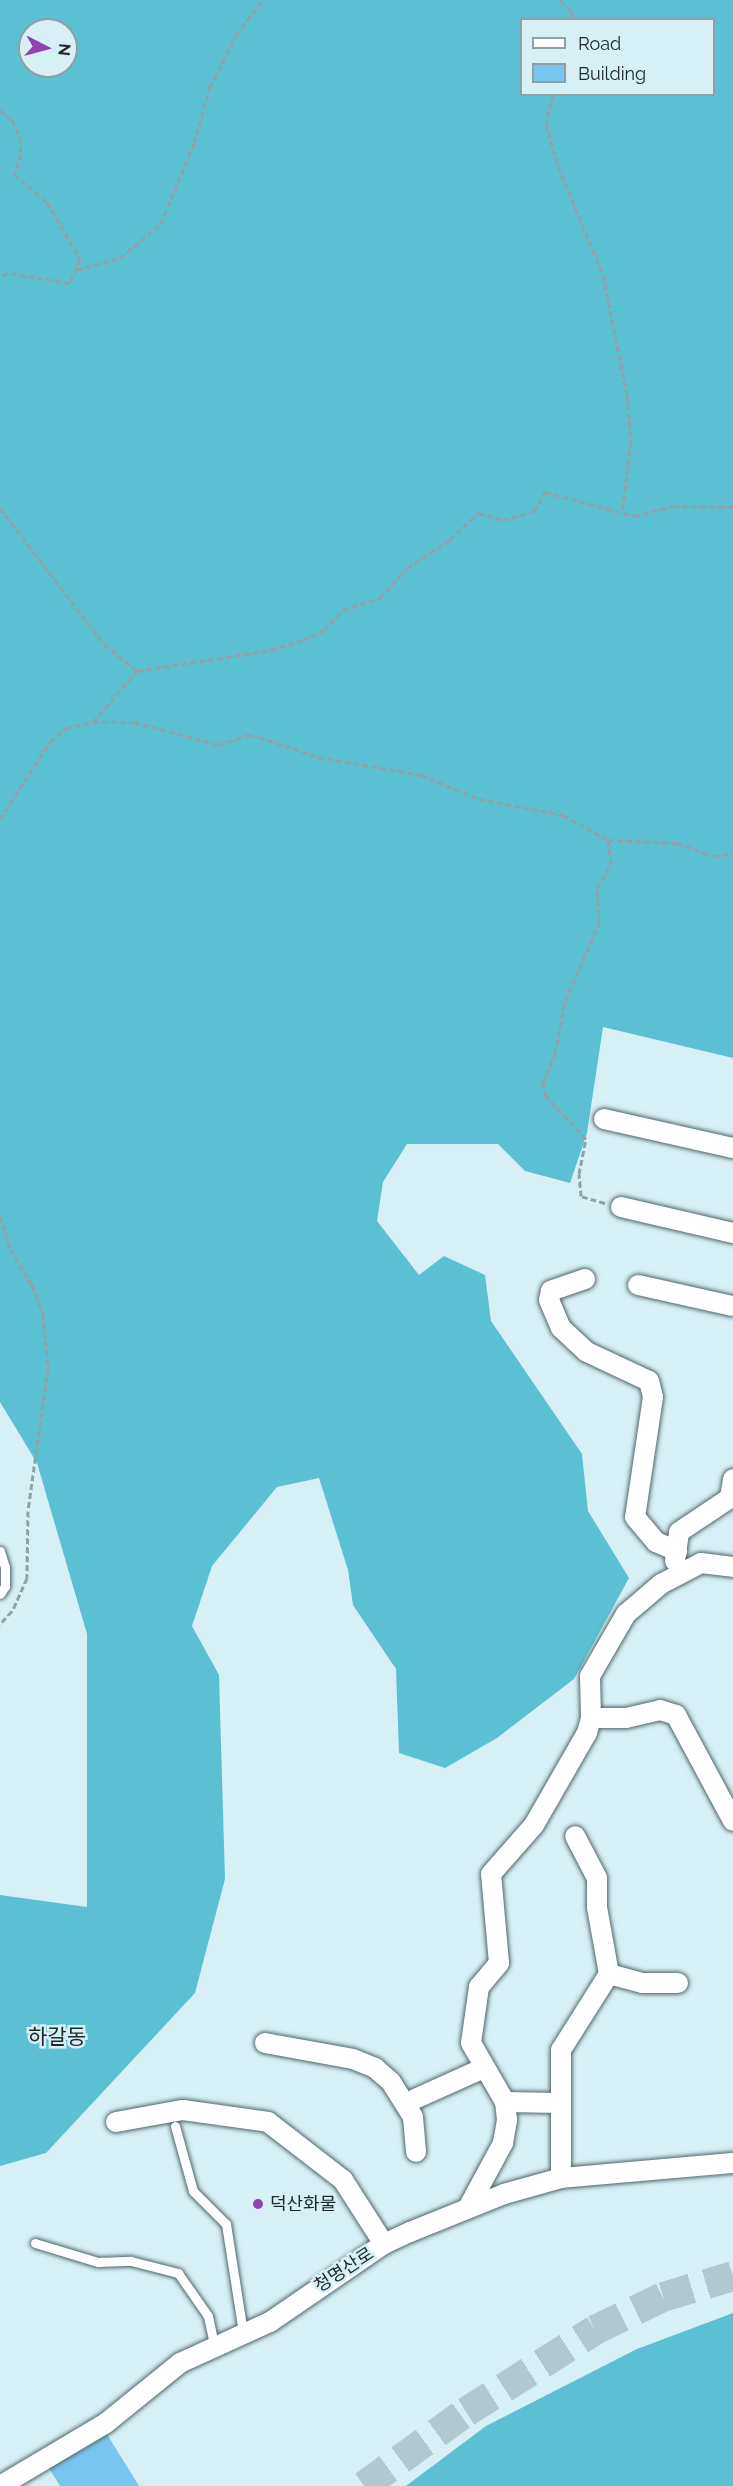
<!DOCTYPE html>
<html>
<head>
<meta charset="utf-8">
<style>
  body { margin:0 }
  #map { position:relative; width:733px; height:2486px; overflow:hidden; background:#d7f0f6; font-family:Raleway,"Noto Sans KR",sans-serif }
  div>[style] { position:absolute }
  .forest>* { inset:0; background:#5cc0d5 }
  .building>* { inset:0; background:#78c6f0 }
  .primary-tunnel>* { height:30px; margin-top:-15px; transform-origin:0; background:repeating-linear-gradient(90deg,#b2c8ce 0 30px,transparent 0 45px) }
  .path>* { height:3px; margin-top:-1.5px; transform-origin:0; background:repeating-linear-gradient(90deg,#90a2a7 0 6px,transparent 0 9px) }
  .roads { filter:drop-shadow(0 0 2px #50666b) drop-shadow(0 0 2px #50666b) }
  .lane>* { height:9px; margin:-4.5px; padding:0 4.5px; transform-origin:4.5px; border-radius:4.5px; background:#fff }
  .street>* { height:20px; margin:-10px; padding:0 10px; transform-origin:10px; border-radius:10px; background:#fff }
  .dots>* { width:16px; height:16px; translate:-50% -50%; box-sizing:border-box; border:3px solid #d7f0f6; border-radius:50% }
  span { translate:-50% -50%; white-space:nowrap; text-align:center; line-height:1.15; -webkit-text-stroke:5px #d7f0f6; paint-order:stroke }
  .poi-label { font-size:18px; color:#20292c }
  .left { translate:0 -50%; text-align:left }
  .street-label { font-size:18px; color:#20292c }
  .quarter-label { font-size:21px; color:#20292c }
  .legend { position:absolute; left:520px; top:18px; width:195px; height:78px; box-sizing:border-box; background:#d7f0f6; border:2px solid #8ea0a5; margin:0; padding:8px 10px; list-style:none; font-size:18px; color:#20292c }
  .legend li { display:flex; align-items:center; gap:12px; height:30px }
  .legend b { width:30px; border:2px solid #8ea0a5 }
  .north { position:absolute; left:18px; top:18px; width:60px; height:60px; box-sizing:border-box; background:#d7f0f6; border:2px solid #8ea0a5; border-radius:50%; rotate:96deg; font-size:16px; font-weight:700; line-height:24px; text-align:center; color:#20292c }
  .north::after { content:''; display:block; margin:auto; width:21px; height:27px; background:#9042b3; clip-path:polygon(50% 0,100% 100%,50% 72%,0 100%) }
</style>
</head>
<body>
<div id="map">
  <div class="forest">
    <div style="clip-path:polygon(evenodd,0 0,733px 0,733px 1058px,603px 1027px,587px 1133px,570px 1183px,525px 1171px,498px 1144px,407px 1144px,383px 1182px,377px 1221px,419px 1275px,444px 1256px,485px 1275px,491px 1321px,582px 1454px,588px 1511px,629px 1578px,574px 1679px,497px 1738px,445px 1768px,399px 1753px,396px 1669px,353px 1605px,348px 1570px,319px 1478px,277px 1487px,212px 1566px,192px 1626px,219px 1675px,225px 1879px,195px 1993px,46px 2153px,0 2166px,0 1895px,87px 1907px,87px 1634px,37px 1463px,0 1402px,0 0,522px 20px,714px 20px,714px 94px,522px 94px,522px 20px,0 0,30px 30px,66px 30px,66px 66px,30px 66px,30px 30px)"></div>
    <div style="clip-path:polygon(733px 2313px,733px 2486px,406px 2486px,486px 2426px,637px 2349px)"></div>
  </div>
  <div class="building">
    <div style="clip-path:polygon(105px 2431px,139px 2486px,60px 2486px,47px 2465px)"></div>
  </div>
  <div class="primary-tunnel">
    <div style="left:364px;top:2486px;width:126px;rotate:-36deg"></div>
    <div style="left:466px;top:2412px;width:153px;rotate:-32.4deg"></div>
    <div style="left:595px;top:2330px;width:76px;rotate:-25.9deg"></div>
    <div style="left:663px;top:2297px;width:73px;rotate:-16.7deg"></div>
  </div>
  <div class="path">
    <div style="left:560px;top:0;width:16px;rotate:45deg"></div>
    <div style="left:571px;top:11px;width:9px;rotate:84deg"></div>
    <div style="left:553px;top:94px;width:30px;rotate:104deg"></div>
    <div style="left:546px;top:123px;width:45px;rotate:74.4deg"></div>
    <div style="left:558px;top:166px;width:118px;rotate:67.6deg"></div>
    <div style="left:603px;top:275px;width:122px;rotate:78.7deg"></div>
    <div style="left:627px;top:395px;width:46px;rotate:85deg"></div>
    <div style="left:631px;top:441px;width:72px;rotate:97.2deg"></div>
    <div style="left:0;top:110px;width:16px;rotate:40deg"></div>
    <div style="left:12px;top:120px;width:19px;rotate:65deg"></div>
    <div style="left:20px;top:137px;width:17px;rotate:87deg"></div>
    <div style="left:21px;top:154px;width:21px;rotate:109deg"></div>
    <div style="left:14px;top:174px;width:43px;rotate:40.3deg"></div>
    <div style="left:47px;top:202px;width:66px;rotate:59.9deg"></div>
    <div style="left:80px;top:259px;width:26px;rotate:113deg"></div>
    <div style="left:70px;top:283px;width:63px;rotate:-170.8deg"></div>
    <div style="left:8px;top:273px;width:9px;rotate:153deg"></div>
    <div style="left:77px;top:270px;width:45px;rotate:-15.6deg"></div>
    <div style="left:120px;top:258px;width:53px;rotate:-39.7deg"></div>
    <div style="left:161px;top:224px;width:87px;rotate:-67.8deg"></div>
    <div style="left:194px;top:143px;width:58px;rotate:-74.1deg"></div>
    <div style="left:210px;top:87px;width:58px;rotate:-63.4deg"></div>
    <div style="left:236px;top:35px;width:44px;rotate:-52.4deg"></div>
    <div style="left:0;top:508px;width:171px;rotate:52.6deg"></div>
    <div style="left:104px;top:644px;width:43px;rotate:39.3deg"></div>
    <div style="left:93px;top:722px;width:41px"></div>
    <div style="left:134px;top:722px;width:88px;rotate:15.1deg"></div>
    <div style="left:219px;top:745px;width:31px;rotate:-19deg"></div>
    <div style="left:248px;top:735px;width:11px;rotate:10deg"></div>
    <div style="left:259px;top:737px;width:62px;rotate:18.7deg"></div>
    <div style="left:318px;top:757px;width:105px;rotate:9.9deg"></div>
    <div style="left:421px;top:775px;width:63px;rotate:22.5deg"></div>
    <div style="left:479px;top:799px;width:86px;rotate:10.8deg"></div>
    <div style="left:563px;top:815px;width:51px;rotate:29.1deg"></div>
    <div style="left:608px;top:840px;width:69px;rotate:2.5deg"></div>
    <div style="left:677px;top:843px;width:38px;rotate:20deg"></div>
    <div style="left:713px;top:856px;width:20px;rotate:-6deg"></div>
    <div style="left:0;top:819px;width:92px;rotate:-57deg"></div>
    <div style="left:50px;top:742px;width:21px;rotate:-41deg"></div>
    <div style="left:66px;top:728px;width:28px;rotate:-13deg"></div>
    <div style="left:93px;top:722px;width:67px;rotate:-49.2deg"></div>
    <div style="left:137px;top:671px;width:136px;rotate:-8.9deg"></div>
    <div style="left:271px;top:650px;width:34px;rotate:-17deg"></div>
    <div style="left:303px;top:640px;width:23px;rotate:-25deg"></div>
    <div style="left:324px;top:630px;width:28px;rotate:-46deg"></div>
    <div style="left:343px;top:610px;width:39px;rotate:-18deg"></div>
    <div style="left:380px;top:598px;width:40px;rotate:-48deg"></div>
    <div style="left:407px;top:568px;width:51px;rotate:-33.1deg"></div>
    <div style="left:450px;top:540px;width:39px;rotate:-44deg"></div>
    <div style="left:478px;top:513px;width:26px;rotate:16deg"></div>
    <div style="left:503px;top:520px;width:32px;rotate:-16deg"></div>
    <div style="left:534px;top:511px;width:22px;rotate:-60deg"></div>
    <div style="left:545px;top:492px;width:92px;rotate:15.1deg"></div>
    <div style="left:634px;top:516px;width:40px;rotate:-14.4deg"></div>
    <div style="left:673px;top:506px;width:60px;rotate:1deg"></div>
    <div style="left:605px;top:1203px;width:25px;rotate:-164deg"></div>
    <div style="left:581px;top:1196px;width:22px;rotate:-95deg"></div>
    <div style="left:579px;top:1174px;width:36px;rotate:-79deg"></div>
    <div style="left:586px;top:1139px;width:59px;rotate:-132.9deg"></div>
    <div style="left:546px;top:1096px;width:13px;rotate:-103deg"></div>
    <div style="left:543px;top:1083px;width:31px;rotate:-68deg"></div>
    <div style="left:555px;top:1054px;width:54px;rotate:-79.3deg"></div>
    <div style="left:565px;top:1001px;width:84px;rotate:-66.2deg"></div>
    <div style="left:599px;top:924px;width:36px;rotate:-93deg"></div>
    <div style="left:597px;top:888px;width:28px;rotate:-60deg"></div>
    <div style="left:611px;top:864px;width:24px;rotate:-97deg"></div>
    <div style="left:0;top:1216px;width:34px;rotate:73deg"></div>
    <div style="left:10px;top:1249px;width:42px;rotate:58.6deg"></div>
    <div style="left:32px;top:1285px;width:31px;rotate:69deg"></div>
    <div style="left:43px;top:1314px;width:54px;rotate:84.7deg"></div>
    <div style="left:48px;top:1368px;width:144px;rotate:98deg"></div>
    <div style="left:28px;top:1511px;width:67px;rotate:90.9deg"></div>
    <div style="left:27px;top:1578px;width:36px;rotate:114deg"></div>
    <div style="left:12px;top:1611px;width:18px;rotate:133deg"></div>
  </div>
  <div class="roads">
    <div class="lane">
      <div style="left:0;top:1551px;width:17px;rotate:73deg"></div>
      <div style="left:5px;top:1567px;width:19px;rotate:90deg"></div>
      <div style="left:5px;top:1586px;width:9px;rotate:122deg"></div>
      <div style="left:175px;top:2126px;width:67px;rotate:74.5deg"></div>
      <div style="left:193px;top:2191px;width:47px;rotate:45deg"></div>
      <div style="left:226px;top:2224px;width:110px;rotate:81.1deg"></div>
      <div style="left:35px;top:2243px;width:66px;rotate:16.8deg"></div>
      <div style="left:98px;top:2262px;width:33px;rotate:-2deg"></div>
      <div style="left:131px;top:2261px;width:49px;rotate:14.3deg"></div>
      <div style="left:178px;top:2273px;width:52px;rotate:55.1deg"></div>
      <div style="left:208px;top:2316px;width:30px;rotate:78deg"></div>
    </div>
    <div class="street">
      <div style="left:604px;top:1119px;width:132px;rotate:12.7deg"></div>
      <div style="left:621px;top:1207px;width:115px;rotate:13.1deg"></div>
      <div style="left:585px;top:1279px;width:36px;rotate:161deg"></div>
      <div style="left:551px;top:1291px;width:9px;rotate:103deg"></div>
      <div style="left:549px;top:1300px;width:30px;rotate:67deg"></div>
      <div style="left:561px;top:1328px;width:35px;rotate:43deg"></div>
      <div style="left:587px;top:1352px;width:68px;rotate:25.1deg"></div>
      <div style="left:649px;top:1381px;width:16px;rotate:76deg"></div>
      <div style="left:653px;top:1397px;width:121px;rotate:98.5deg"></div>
      <div style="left:635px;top:1517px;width:33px;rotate:50deg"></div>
      <div style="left:656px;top:1542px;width:23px;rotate:23deg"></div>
      <div style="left:638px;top:1285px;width:97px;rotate:12.5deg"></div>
      <div style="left:675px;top:1561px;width:29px;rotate:-82deg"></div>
      <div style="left:679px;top:1532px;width:61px;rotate:-33.7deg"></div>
      <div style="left:730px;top:1498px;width:19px;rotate:-81deg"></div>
      <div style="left:591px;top:1718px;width:35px"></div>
      <div style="left:626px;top:1718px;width:35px;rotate:-13deg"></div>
      <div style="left:660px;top:1710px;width:17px;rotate:17deg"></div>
      <div style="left:676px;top:1715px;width:120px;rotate:61.7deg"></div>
      <div style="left:609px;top:1974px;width:34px;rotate:15deg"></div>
      <div style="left:642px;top:1983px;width:36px"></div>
      <div style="left:265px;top:2043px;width:89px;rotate:10.3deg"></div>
      <div style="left:353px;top:2059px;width:24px;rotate:22deg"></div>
      <div style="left:375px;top:2068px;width:21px;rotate:41deg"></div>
      <div style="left:391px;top:2082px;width:41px;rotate:57.8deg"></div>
      <div style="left:413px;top:2117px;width:35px;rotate:85deg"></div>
      <div style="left:505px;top:2102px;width:56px;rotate:1deg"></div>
      <div style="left:406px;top:2103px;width:85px;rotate:-24.2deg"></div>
      <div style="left:116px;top:2122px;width:68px;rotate:-10.2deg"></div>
      <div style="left:183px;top:2110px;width:86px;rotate:8deg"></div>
      <div style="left:268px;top:2122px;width:95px;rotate:37.7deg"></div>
      <div style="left:343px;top:2180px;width:76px;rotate:57.4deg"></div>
      <div style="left:561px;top:2178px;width:128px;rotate:-90deg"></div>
      <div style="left:561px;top:2050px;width:90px;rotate:-57.7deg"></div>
      <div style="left:609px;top:1974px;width:68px;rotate:-100.2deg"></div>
      <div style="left:597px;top:1907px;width:29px;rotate:-90deg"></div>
      <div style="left:597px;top:1878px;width:47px;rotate:-117.6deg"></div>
      <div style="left:469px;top:2206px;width:72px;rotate:-61.6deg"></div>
      <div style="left:503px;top:2143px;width:23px;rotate:-80deg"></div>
      <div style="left:507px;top:2120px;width:18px;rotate:-96deg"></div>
      <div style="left:505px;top:2102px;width:68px;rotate:-120deg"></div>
      <div style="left:471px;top:2043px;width:57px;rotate:-81.9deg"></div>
      <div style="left:479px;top:1987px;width:31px;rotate:-50deg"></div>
      <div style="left:499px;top:1963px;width:89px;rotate:-95.1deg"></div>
      <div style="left:491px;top:1874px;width:65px;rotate:-48.7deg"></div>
      <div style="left:534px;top:1825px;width:106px;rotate:-60.1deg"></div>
      <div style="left:587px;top:1733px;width:16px;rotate:-75deg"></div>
      <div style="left:591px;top:1718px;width:42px;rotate:-91.4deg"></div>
      <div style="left:590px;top:1676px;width:72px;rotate:-59.9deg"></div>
      <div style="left:626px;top:1614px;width:46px;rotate:-40.6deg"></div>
      <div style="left:661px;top:1584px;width:45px;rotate:-27.7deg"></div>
      <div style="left:701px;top:1563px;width:32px;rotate:7deg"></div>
      <div style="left:0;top:2486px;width:123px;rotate:-30.7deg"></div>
      <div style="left:106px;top:2423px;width:95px;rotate:-39deg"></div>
      <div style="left:180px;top:2363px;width:99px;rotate:-24.5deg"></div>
      <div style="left:270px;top:2322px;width:138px;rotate:-34.4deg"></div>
      <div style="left:384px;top:2244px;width:29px;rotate:-25deg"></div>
      <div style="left:410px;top:2232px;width:101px;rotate:-22deg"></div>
      <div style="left:504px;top:2194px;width:59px;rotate:-15.7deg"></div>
      <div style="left:561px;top:2178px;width:173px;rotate:-5deg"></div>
    </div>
  </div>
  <div class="dots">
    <div style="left:258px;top:2204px;background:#9042b3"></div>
  </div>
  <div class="poi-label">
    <span class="left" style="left:270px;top:2204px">덕산화물</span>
  </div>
  <div class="street-label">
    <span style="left:344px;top:2270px;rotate:-33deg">청명산로</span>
  </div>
  <div class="quarter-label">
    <span style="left:57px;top:2037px">하갈동</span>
  </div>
  <ul class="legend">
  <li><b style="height:8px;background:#fff"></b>Road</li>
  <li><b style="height:16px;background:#78c6f0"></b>Building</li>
  </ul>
  <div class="north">N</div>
</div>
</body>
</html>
